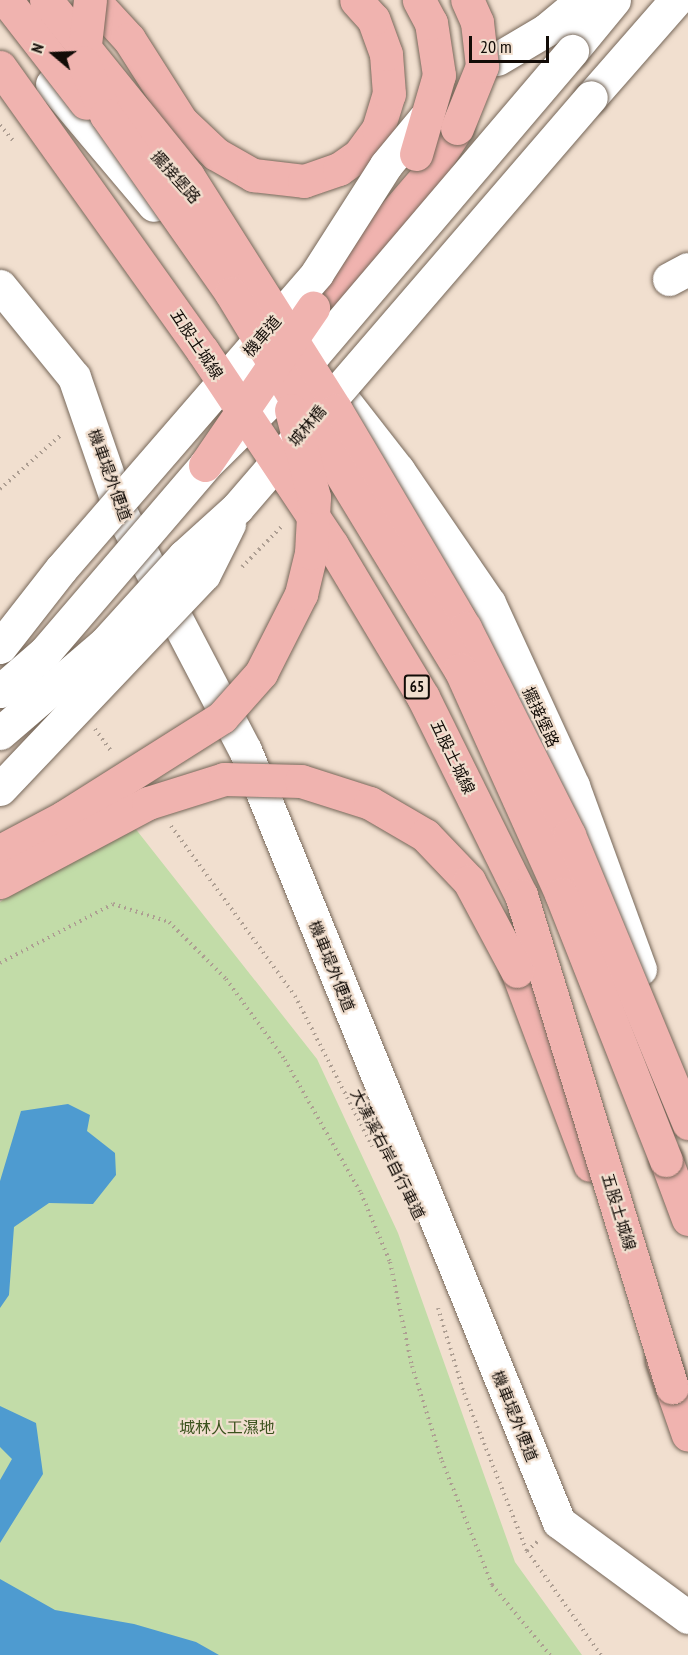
<!DOCTYPE html>
<html>
<head>
<meta charset="utf-8">
<style>
  body { margin:0 }
  #map { position:relative; width:688px; height:1655px; overflow:hidden; background:#f1dfcf; font-family:"PT Sans Narrow","Noto Sans TC",sans-serif }
  div>[style] { position:absolute }
  .green>* { inset:0; background:#c2dca8 }
  .water>* { inset:0; background:#4e9bd0 }
  .path>* { height:4px; margin-top:-2px; transform-origin:0; background:repeating-linear-gradient(90deg,#ad9e92 0 1.5px,transparent 0 6px) }
  .roads { filter:drop-shadow(0 0 2px #766759) drop-shadow(0 0 2px #766759) }
  .minor>* { height:33px; margin:-16.5px; padding:0 16.5px; transform-origin:16.5px; border-radius:16.5px; background:#fff }
  .highway>* { height:33px; margin:-16.5px; padding:0 16.5px; transform-origin:16.5px; border-radius:16.5px; background:#f0b3af }
  .bridges { filter:drop-shadow(0 0 2px #766759) drop-shadow(0 0 2px #766759) }
  .minor-bridge>* { height:33px; margin:-16.5px; padding:0 16.5px; transform-origin:16.5px; border-radius:16.5px; background:#fff }
  .highway-bridge>* { height:33px; margin:-16.5px; padding:0 16.5px; transform-origin:16.5px; border-radius:16.5px; background:#f0b3af }
  span { translate:-50% -50%; white-space:nowrap; text-align:center; line-height:1.15; -webkit-text-stroke:4.5px #f1dfcf; paint-order:stroke }
  .shield-label span { padding:2px 4px; background:#f1dfcf; border:2px solid; border-radius:4px; -webkit-text-stroke-width:0 }
  .shield-label { font-size:15px; color:#120c07; font-weight:700 }
  .street-label { font-size:16px; color:#120c07 }
  .park-label { font-size:16px; color:#3b521d }
  .north { position:absolute; left:24px; top:24px; width:60px; height:60px; -webkit-text-stroke:4px #f1dfcf; paint-order:stroke; rotate:289deg; font-size:16px; font-weight:700; line-height:24px; text-align:center; color:#120c07 }
  .north::after { content:''; display:block; margin:auto; width:21px; height:27px; background:#120c07; clip-path:polygon(50% 0,100% 100%,50% 72%,0 100%) }
  .scale { position:absolute; left:469px; top:36px; width:80px; height:27px; box-sizing:border-box; border:3px solid #120c07; border-top:0; padding-left:8px; font-size:18px; line-height:21px; white-space:nowrap; color:#120c07; -webkit-text-stroke:4px #f1dfcf; paint-order:stroke }
</style>
</head>
<body>
<div id="map">
  <div class="green">
    <div style="clip-path:polygon(127px 818px,317px 1059px,398px 1233px,515px 1562px,582px 1655px,0 1655px,0 902px)"></div>
  </div>
  <div class="water">
    <div style="clip-path:polygon(68px 1104px,90px 1115px,87px 1131px,115px 1153px,116px 1175px,93px 1204px,49px 1203px,14px 1227px,9px 1295px,0 1308px,0 1181px,21px 1111px)"></div>
    <div style="clip-path:polygon(0 1406px,36px 1423px,43px 1474px,0 1543px,0 1480px,12px 1459px,0 1447px)"></div>
    <div style="clip-path:polygon(0 1579px,55px 1610px,134px 1624px,196px 1642px,219px 1655px,0 1655px)"></div>
  </div>
  <div class="path">
    <div style="left:0;top:125px;width:23px;rotate:50deg"></div>
    <div style="left:0;top:489px;width:83px;rotate:-41.6deg"></div>
    <div style="left:242px;top:567px;width:59px;rotate:-45.7deg"></div>
    <div style="left:95px;top:729px;width:29px;rotate:54deg"></div>
    <div style="left:171px;top:826px;width:210px;rotate:53.9deg"></div>
    <div style="left:295px;top:996px;width:169px;rotate:62.8deg"></div>
    <div style="left:0;top:963px;width:127px;rotate:-27.6deg"></div>
    <div style="left:113px;top:904px;width:59px;rotate:17.8deg"></div>
    <div style="left:169px;top:922px;width:81px;rotate:45deg"></div>
    <div style="left:226px;top:979px;width:100px;rotate:53.9deg"></div>
    <div style="left:285px;top:1060px;width:153px;rotate:60.3deg"></div>
    <div style="left:361px;top:1193px;width:75px;rotate:67.2deg"></div>
    <div style="left:390px;top:1262px;width:106px;rotate:78.1deg"></div>
    <div style="left:412px;top:1366px;width:100px;rotate:72.5deg"></div>
    <div style="left:442px;top:1461px;width:134px;rotate:68deg"></div>
    <div style="left:492px;top:1585px;width:91px;rotate:50.4deg"></div>
    <div style="left:438px;top:1308px;width:89px;rotate:73deg"></div>
    <div style="left:464px;top:1393px;width:170px;rotate:68.3deg"></div>
    <div style="left:527px;top:1551px;width:128px;rotate:54.6deg"></div>
    <div style="left:527px;top:1551px;width:15px;rotate:-42deg"></div>
  </div>
  <div class="roads">
    <div class="minor">
      <div style="left:572px;top:51px;width:66px;rotate:-50.5deg"></div>
      <div style="left:497px;top:59px;width:57px;rotate:-30.6deg"></div>
      <div style="left:546px;top:30px;width:47px;rotate:-39.8deg"></div>
      <div style="left:52px;top:84px;width:158px;rotate:49.9deg"></div>
      <div style="left:591px;top:97px;width:129px;rotate:-48.8deg"></div>
      <div style="left:669px;top:279px;width:21px;rotate:-28deg"></div>
      <div style="left:0;top:286px;width:117px;rotate:50.9deg"></div>
      <div style="left:74px;top:377px;width:144px;rotate:70.9deg"></div>
      <div style="left:121px;top:513px;width:267px;rotate:62.4deg"></div>
      <div style="left:245px;top:750px;width:833px;rotate:67.87deg"></div>
      <div style="left:559px;top:1522px;width:160px;rotate:36.4deg"></div>
      <div style="left:341px;top:397px;width:93px;rotate:52deg"></div>
      <div style="left:398px;top:470px;width:161px;rotate:55.6deg"></div>
      <div style="left:489px;top:603px;width:201px;rotate:65.3deg"></div>
      <div style="left:573px;top:786px;width:195px;rotate:69.9deg"></div>
    </div>
    <div class="highway">
      <div style="left:93px;top:0;width:53px;rotate:47.3deg"></div>
      <div style="left:129px;top:39px;width:97px;rotate:57.6deg"></div>
      <div style="left:181px;top:121px;width:48px;rotate:43.3deg"></div>
      <div style="left:216px;top:154px;width:43px;rotate:29.6deg"></div>
      <div style="left:253px;top:175px;width:51px;rotate:6.7deg"></div>
      <div style="left:304px;top:181px;width:37px;rotate:-19deg"></div>
      <div style="left:339px;top:169px;width:24px;rotate:-35deg"></div>
      <div style="left:359px;top:155px;width:32px;rotate:-54deg"></div>
      <div style="left:378px;top:129px;width:37px;rotate:-73deg"></div>
      <div style="left:389px;top:94px;width:40px;rotate:-94.3deg"></div>
      <div style="left:386px;top:54px;width:37px;rotate:-110deg"></div>
      <div style="left:373px;top:19px;width:25px;rotate:-132deg"></div>
      <div style="left:313px;top:308px;width:173px;rotate:-49.2deg"></div>
      <div style="left:426px;top:177px;width:58px;rotate:-57.7deg"></div>
      <div style="left:517px;top:971px;width:207px;rotate:69.4deg"></div>
      <div style="left:666px;top:1160px;width:63px;rotate:69.6deg"></div>
      <div style="left:662px;top:1360px;width:79px;rotate:70.9deg"></div>
    </div>
  </div>
  <div class="bridges">
    <div class="minor-bridge">
      <div style="left:0;top:647px;width:99px;rotate:-52deg"></div>
      <div style="left:61px;top:569px;width:391px;rotate:-49.1deg"></div>
      <div style="left:317px;top:273px;width:128px;rotate:-57.4deg"></div>
      <div style="left:386px;top:165px;width:60px;rotate:-50.4deg"></div>
      <div style="left:0;top:691px;width:60px;rotate:-40.9deg"></div>
      <div style="left:45px;top:652px;width:246px;rotate:-49.4deg"></div>
      <div style="left:205px;top:465px;width:131px;rotate:-44.7deg"></div>
      <div style="left:298px;top:373px;width:423px;rotate:-49.6deg"></div>
      <div style="left:0;top:733px;width:138px;rotate:-40.6deg"></div>
      <div style="left:105px;top:643px;width:118px;rotate:-47.8deg"></div>
      <div style="left:184px;top:556px;width:72px;rotate:-42.2deg"></div>
      <div style="left:237px;top:508px;width:542px;rotate:-49.26deg"></div>
      <div style="left:0;top:789px;width:296px;rotate:-46.5deg"></div>
      <div style="left:204px;top:574px;width:56px;rotate:-63.4deg"></div>
    </div>
    <div class="highway-bridge">
      <div style="left:6px;top:0;width:130px;rotate:52.2deg"></div>
      <div style="left:46px;top:0;width:226px;rotate:51.1deg"></div>
      <div style="left:188px;top:176px;width:277px;rotate:57.7deg"></div>
      <div style="left:336px;top:410px;width:253px;rotate:59.4deg"></div>
      <div style="left:465px;top:628px;width:232px;rotate:63.3deg"></div>
      <div style="left:569px;top:835px;width:312px;rotate:67.5deg"></div>
      <div style="left:90px;top:0;width:62px;rotate:96.4deg"></div>
      <div style="left:83px;top:62px;width:58px;rotate:66.5deg"></div>
      <div style="left:106px;top:115px;width:218px;rotate:54.9deg"></div>
      <div style="left:231px;top:293px;width:440px;rotate:58.7deg"></div>
      <div style="left:460px;top:669px;width:247px;rotate:65.8deg"></div>
      <div style="left:561px;top:894px;width:286px;rotate:68.5deg"></div>
      <div style="left:0;top:67px;width:348px;rotate:54.5deg"></div>
      <div style="left:202px;top:350px;width:234px;rotate:56.3deg"></div>
      <div style="left:332px;top:545px;width:177px;rotate:59.1deg"></div>
      <div style="left:423px;top:697px;width:221px;rotate:63.7deg"></div>
      <div style="left:521px;top:895px;width:515px;rotate:72.94deg"></div>
      <div style="left:457px;top:128px;width:67px;rotate:-68deg"></div>
      <div style="left:482px;top:66px;width:44px;rotate:-96.5deg"></div>
      <div style="left:477px;top:22px;width:24px;rotate:-114deg"></div>
      <div style="left:416px;top:154px;width:82px;rotate:-73.8deg"></div>
      <div style="left:439px;top:75px;width:53px;rotate:-98.7deg"></div>
      <div style="left:431px;top:23px;width:26px;rotate:-118deg"></div>
      <div style="left:205px;top:465px;width:191px;rotate:-55.5deg"></div>
      <div style="left:0;top:851px;width:72px;rotate:-28deg"></div>
      <div style="left:64px;top:817px;width:187px;rotate:-32.3deg"></div>
      <div style="left:222px;top:717px;width:59px;rotate:-48.4deg"></div>
      <div style="left:261px;top:673px;width:89px;rotate:-63.1deg"></div>
      <div style="left:301px;top:594px;width:42px;rotate:-76.3deg"></div>
      <div style="left:311px;top:553px;width:56px;rotate:-86.9deg"></div>
      <div style="left:314px;top:497px;width:90px;rotate:-104.8deg"></div>
      <div style="left:0;top:882px;width:168px;rotate:-28.1deg"></div>
      <div style="left:148px;top:803px;width:80px;rotate:-17.5deg"></div>
      <div style="left:224px;top:779px;width:77px;rotate:1.5deg"></div>
      <div style="left:301px;top:781px;width:72px;rotate:17.7deg"></div>
      <div style="left:370px;top:803px;width:64px;rotate:30.2deg"></div>
      <div style="left:425px;top:835px;width:64px;rotate:46.3deg"></div>
      <div style="left:469px;top:881px;width:102px;rotate:61.9deg"></div>
    </div>
  </div>
  <div class="shield-label">
    <span style="left:417px;top:687px">65</span>
  </div>
  <div class="street-label">
    <span style="left:176px;top:177px;rotate:48deg">擺接堡路</span>
    <span style="left:262px;top:336px;rotate:-49deg">機車道</span>
    <span style="left:197px;top:344px;rotate:56deg">五股土城線</span>
    <span style="left:307px;top:426px;rotate:-49deg">城林橋</span>
    <span style="left:110px;top:475px;rotate:70deg">機車堤外便道</span>
    <span style="left:541px;top:717px;rotate:65deg">擺接堡路</span>
    <span style="left:453px;top:757px;rotate:64deg">五股土城線</span>
    <span style="left:332px;top:966px;rotate:68deg">機車堤外便道</span>
    <span style="left:388px;top:1154px;rotate:63deg">大漢溪右岸自行車道</span>
    <span style="left:619px;top:1212px;rotate:73deg">五股土城線</span>
    <span style="left:515px;top:1416px;rotate:68deg">機車堤外便道</span>
  </div>
  <div class="park-label">
    <span style="left:227px;top:1427px">城林人工濕地</span>
  </div>
  <div class="north">N</div>
  <div class="scale">20 m</div>
</div>
</body>
</html>
